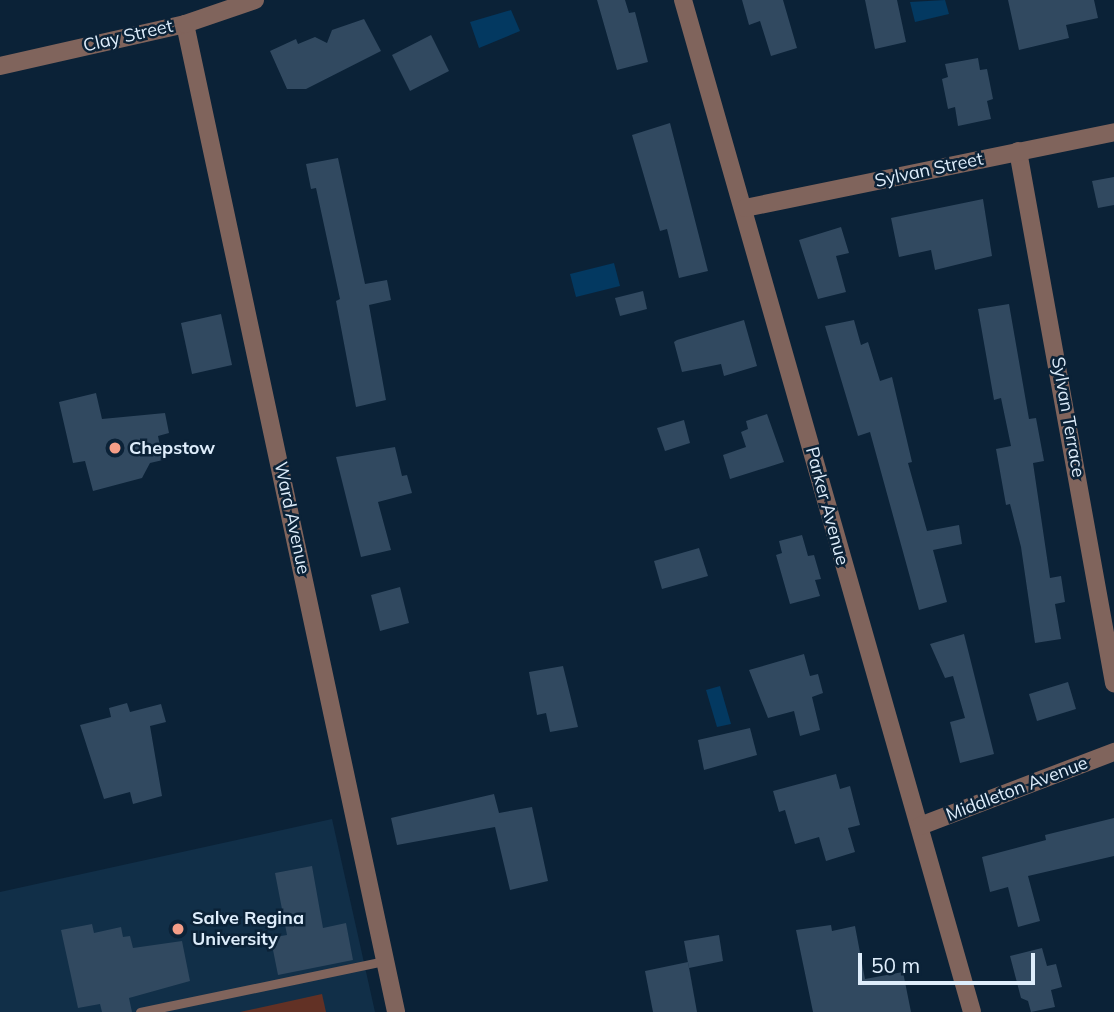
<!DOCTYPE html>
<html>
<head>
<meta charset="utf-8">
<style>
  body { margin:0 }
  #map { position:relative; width:1114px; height:1012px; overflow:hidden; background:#0b2237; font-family:Mulish,sans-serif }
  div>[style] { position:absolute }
  .built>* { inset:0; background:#112f48 }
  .green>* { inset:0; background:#623125 }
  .water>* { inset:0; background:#033961 }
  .building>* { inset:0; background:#314960 }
  .lane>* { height:9px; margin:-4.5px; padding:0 4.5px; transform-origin:4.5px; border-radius:4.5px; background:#80645c }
  .street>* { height:18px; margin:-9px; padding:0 9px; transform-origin:9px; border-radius:9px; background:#80645c }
  .dots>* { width:19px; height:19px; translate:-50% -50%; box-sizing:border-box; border:4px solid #0b2237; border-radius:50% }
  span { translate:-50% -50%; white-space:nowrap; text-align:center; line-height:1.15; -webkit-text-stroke:5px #0b2237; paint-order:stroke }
  .street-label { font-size:18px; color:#deedfb }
  .poi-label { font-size:18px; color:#deedfb; font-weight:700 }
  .left { translate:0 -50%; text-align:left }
  .scale { position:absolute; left:858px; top:953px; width:177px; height:32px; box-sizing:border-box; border:4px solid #deedfb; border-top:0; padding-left:9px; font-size:21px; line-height:24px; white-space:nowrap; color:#deedfb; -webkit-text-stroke:5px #0b2237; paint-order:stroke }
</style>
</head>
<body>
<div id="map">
  <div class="built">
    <div style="clip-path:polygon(332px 819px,375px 1012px,0 1012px,0 892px)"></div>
  </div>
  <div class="green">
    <div style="clip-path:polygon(322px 994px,326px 1012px,240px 1012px)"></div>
  </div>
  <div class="water">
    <div style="clip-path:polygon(945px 0,949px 14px,915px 22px,910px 2px)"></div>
    <div style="clip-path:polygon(511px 10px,520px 31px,479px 48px,470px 22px)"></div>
    <div style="clip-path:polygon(614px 263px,620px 286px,576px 297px,570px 274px)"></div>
    <div style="clip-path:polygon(720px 686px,731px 724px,717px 727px,706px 690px)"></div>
  </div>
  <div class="building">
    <div style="clip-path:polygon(597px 0,625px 0,629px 13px,635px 12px,648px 62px,617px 70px)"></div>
    <div style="clip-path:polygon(742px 0,783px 0,797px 48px,771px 56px,760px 21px,749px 25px)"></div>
    <div style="clip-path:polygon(865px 0,897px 0,906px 42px,875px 49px)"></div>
    <div style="clip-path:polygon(1008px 0,1094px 0,1098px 18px,1066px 25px,1069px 38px,1019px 50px)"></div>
    <div style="clip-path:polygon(364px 19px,381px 51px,306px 89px,287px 89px,270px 51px,296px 39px,298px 44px,315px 37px,327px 43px,332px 30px)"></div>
    <div style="clip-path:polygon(431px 35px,449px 71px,410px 91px,392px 55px)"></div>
    <div style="clip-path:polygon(978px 58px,980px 70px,987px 69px,993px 99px,987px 101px,991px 119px,958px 126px,955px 107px,948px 109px,942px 79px,948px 77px,945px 64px)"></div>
    <div style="clip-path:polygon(670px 123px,708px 271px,679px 278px,667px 229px,660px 231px,632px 135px)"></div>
    <div style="clip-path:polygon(338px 158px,365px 284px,387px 280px,391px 300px,369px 305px,386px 400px,356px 407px,336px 301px,340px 299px,316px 188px,311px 189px,306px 164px)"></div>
    <div style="clip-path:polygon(1114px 177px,1114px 205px,1098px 208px,1092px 181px)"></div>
    <div style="clip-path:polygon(983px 199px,992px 256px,935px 270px,931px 250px,899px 257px,891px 218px)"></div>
    <div style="clip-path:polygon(841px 227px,849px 253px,836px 256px,846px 292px,818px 299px,799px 240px)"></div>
    <div style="clip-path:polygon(643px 291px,647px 309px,620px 316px,615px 298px)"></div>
    <div style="clip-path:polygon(1009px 304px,1029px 419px,1036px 418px,1044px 461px,1033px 463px,1050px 578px,1061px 576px,1065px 602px,1055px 604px,1061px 639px,1035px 643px,1021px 547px,1010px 504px,1006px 505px,996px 449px,1011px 446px,1001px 398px,994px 400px,978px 309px)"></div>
    <div style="clip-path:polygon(221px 314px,232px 365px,192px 374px,181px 323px)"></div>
    <div style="clip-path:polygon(744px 320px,757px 366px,724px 376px,721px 364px,682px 372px,674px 342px,677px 340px)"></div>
    <div style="clip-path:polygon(854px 320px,861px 345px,868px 342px,880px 381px,892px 377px,912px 462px,908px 463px,927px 531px,959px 525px,962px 544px,933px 550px,947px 602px,919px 610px,870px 432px,858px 436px,825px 326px)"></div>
    <div style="clip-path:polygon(96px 393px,102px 419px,165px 413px,169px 433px,158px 436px,163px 460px,150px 463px,142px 478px,93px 491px,85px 461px,73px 463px,59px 402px)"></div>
    <div style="clip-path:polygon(767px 414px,784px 462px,730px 479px,723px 455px,746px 447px,741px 432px,748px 429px,746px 421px)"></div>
    <div style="clip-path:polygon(684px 420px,690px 443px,665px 451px,657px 428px)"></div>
    <div style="clip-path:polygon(395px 447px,402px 476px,407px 475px,412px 493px,378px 502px,391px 550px,361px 557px,336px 457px)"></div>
    <div style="clip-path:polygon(802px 535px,808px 556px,814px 555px,821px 579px,815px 580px,820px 596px,790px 604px,776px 555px,782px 553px,779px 541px)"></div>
    <div style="clip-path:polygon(699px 548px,708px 576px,662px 589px,654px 561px)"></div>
    <div style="clip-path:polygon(400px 587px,409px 623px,380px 631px,371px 595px)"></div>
    <div style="clip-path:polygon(964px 634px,994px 754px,960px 763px,950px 722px,965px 718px,953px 676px,945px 678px,930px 644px)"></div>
    <div style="clip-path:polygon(804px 654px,810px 676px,818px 674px,823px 693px,812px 697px,820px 730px,800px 736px,794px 711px,768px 718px,749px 670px)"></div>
    <div style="clip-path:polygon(563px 666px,578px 727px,550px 732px,546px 713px,537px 715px,529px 672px)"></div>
    <div style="clip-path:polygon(1068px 682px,1076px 709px,1037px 721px,1029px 694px)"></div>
    <div style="clip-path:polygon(127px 703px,130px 712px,161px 704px,166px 722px,150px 726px,162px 796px,133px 804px,130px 792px,104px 799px,80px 725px,111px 717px,109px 708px)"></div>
    <div style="clip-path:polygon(750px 728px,757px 755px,704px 770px,698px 740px)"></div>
    <div style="clip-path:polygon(836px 774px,840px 789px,850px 786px,860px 825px,848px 828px,855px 852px,826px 861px,819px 837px,795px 844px,785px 810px,779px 812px,773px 791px)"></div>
    <div style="clip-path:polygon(494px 794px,499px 813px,532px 807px,548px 881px,510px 890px,495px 827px,397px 845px,391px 818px)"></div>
    <div style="clip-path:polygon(1114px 818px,1114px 856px,1028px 876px,1040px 921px,1018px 927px,1008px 887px,990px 892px,982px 857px,1046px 840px,1045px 835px)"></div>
    <div style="clip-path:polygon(312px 866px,323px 928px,346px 923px,353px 960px,278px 975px,272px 945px,275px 937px,287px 935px,275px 873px)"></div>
    <div style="clip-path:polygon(92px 924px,94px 933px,121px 927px,123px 937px,130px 936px,133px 948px,182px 941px,190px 981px,129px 998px,132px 1012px,102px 1012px,100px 1004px,78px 1008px,61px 930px)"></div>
    <div style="clip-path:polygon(831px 925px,832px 931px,855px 926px,865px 979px,903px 972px,911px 1012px,813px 1012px,796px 930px)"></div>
    <div style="clip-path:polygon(719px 935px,723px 961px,689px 968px,684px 941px)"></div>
    <div style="clip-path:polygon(1042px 948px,1047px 966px,1056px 964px,1062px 987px,1051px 990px,1055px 1007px,1031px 1012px,1028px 1001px,1021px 998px,1010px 956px)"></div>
    <div style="clip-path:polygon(688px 962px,697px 1012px,653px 1012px,645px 971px)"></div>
  </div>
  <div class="lane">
    <div style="left:140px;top:1012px;width:250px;rotate:-11.8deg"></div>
  </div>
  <div class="street">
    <div style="left:683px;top:0;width:1052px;rotate:74.06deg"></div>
    <div style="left:185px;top:24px;width:1010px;rotate:77.94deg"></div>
    <div style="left:0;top:66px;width:190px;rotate:-12.8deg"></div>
    <div style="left:185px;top:24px;width:74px;rotate:-18.9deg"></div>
    <div style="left:1018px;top:151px;width:541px;rotate:79.77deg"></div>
    <div style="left:745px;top:208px;width:377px;rotate:-11.6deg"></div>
    <div style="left:920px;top:826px;width:208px;rotate:-20.9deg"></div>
  </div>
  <div class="dots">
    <div style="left:115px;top:448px;background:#f49e88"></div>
    <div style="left:178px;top:929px;background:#f49e88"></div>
  </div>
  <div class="street-label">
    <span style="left:128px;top:36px;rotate:-13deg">Clay Street</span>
    <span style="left:929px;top:170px;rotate:-12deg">Sylvan Street</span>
    <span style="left:1068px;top:417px;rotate:80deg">Sylvan Terrace</span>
    <span style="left:827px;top:506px;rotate:75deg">Parker Avenue</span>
    <span style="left:292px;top:518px;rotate:78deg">Ward Avenue</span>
    <span style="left:1017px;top:789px;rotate:-21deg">Middleton Avenue</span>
  </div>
  <div class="poi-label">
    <span class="left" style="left:129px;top:448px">Chepstow</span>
    <span class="left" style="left:192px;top:929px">Salve Regina<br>University</span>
  </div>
  <div class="scale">50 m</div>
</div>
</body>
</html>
